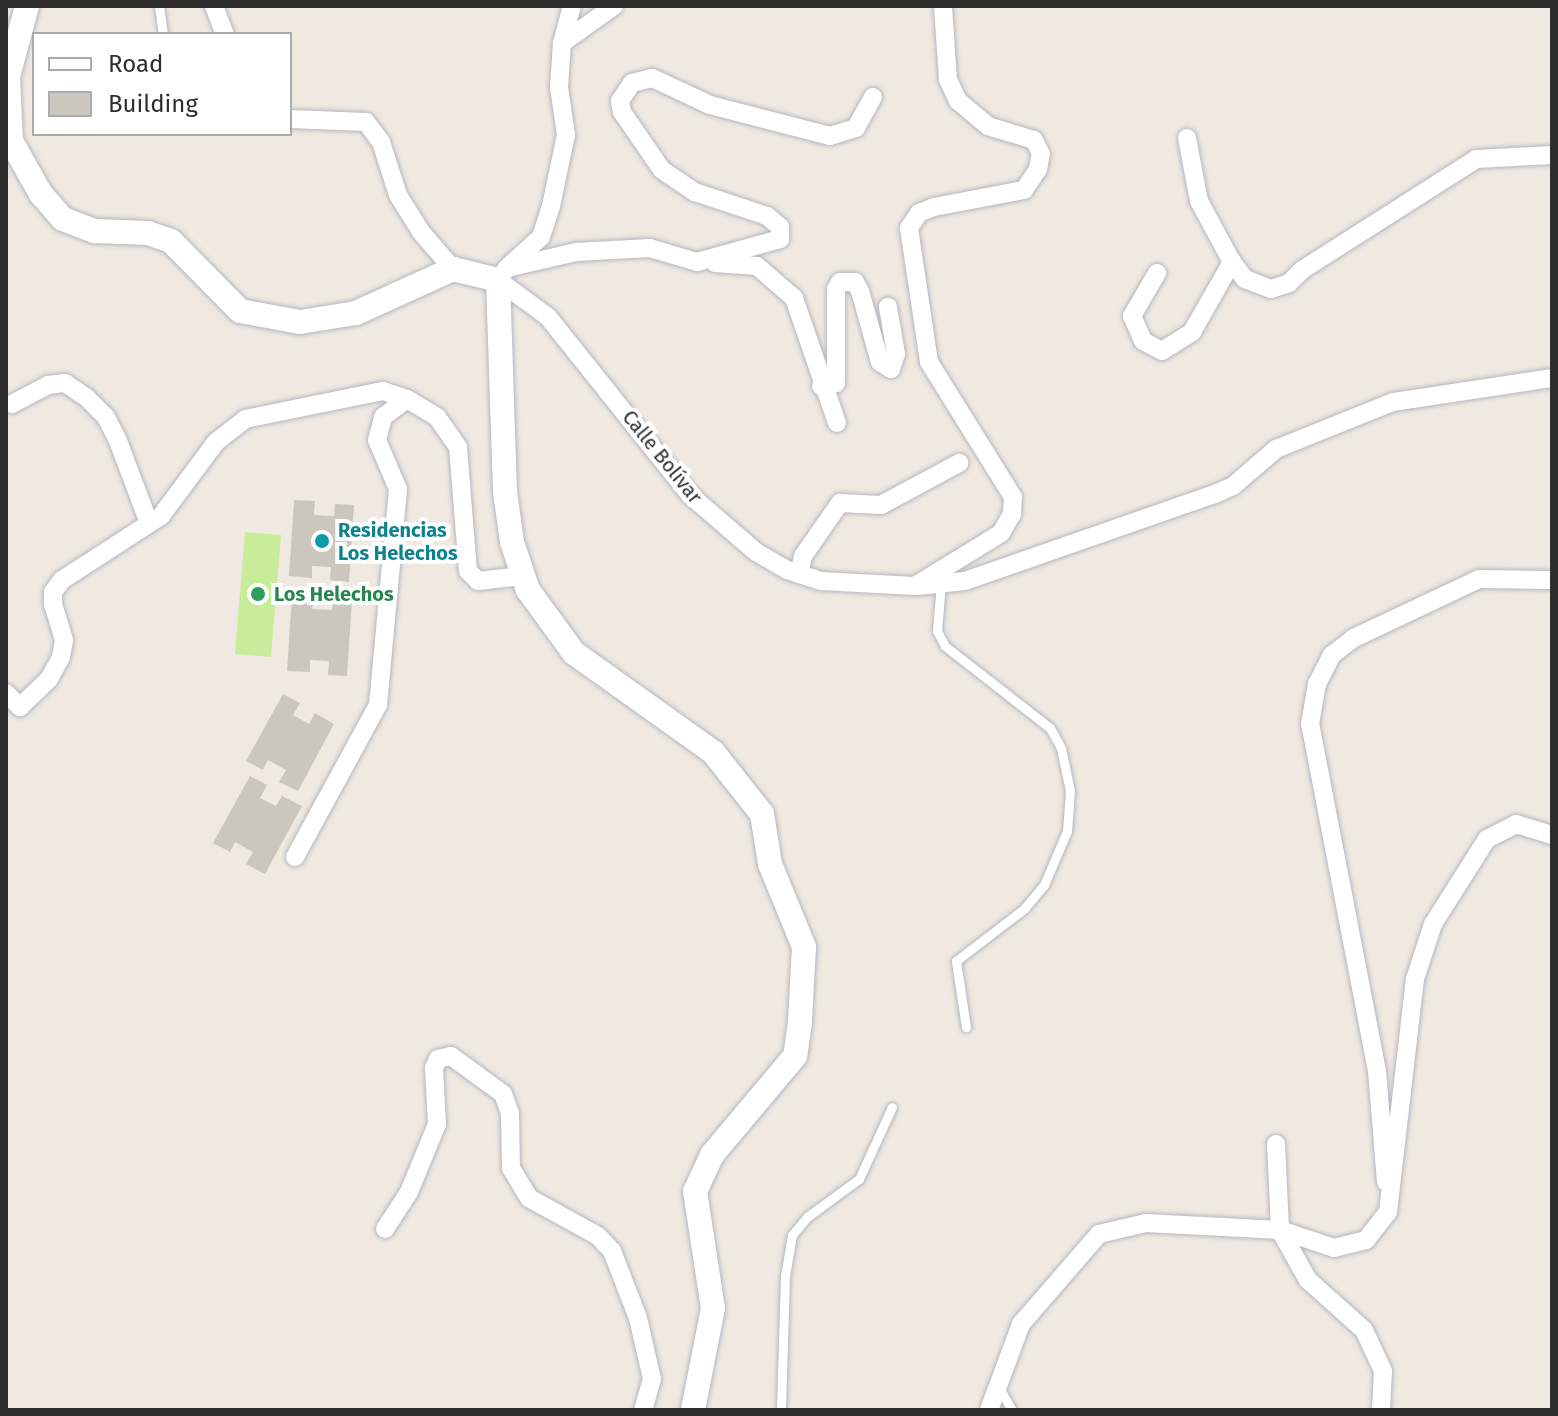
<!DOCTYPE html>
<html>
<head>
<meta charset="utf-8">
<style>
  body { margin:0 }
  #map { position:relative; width:1558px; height:1416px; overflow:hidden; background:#efe9e1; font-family:"Fira Sans",sans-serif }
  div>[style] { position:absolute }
  .pitch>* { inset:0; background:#c9ec9a }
  .building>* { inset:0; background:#cbc7bf }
  .roads { filter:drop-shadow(0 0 2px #b4b7c1) drop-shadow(0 0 2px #b4b7c1) }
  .lane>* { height:9px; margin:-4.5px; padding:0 4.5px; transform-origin:4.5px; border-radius:4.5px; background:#fff }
  .street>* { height:18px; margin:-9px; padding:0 9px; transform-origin:9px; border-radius:9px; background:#fff }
  .secondary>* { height:24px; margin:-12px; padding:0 12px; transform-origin:12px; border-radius:12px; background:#fff }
  .dots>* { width:22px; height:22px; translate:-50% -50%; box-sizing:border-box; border:4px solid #fff; border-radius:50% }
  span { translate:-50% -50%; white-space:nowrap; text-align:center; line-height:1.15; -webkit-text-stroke:8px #fff; paint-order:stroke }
  .street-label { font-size:20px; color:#2e2e2e }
  .culture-label { font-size:20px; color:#0d838f; font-weight:700 }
  .left { translate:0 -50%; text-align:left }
  .leisure-label { font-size:20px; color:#27864d; font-weight:700 }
  .frame { position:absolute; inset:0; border:8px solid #2e2e2e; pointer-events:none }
  .legend { position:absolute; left:32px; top:32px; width:260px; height:104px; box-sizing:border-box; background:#fff; border:2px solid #ababab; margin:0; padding:10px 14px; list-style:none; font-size:24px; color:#2e2e2e }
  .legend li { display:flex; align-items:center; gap:16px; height:40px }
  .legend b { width:40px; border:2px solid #ababab }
</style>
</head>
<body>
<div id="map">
  <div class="pitch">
    <div style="clip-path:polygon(245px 532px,281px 535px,271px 657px,235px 654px)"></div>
  </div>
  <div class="building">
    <div style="clip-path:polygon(294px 500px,315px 501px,314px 515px,334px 516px,335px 504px,354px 505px,349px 582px,330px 580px,331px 567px,312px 566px,312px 578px,289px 576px)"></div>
    <div style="clip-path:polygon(292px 594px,313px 596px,312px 609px,332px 610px,333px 599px,352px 600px,347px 676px,328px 675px,329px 661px,310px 660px,310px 672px,287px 671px)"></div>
    <div style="clip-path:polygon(283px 694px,300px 703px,293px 715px,309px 724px,315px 713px,334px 724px,298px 791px,279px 782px,286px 770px,268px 760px,263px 770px,246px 761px)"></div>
    <div style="clip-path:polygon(250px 776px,267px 785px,260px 798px,276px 806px,282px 796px,302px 806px,265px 874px,246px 864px,253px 852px,235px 842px,230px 852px,213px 843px)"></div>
  </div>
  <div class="roads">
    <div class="lane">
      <div style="left:159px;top:6px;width:28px;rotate:82deg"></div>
      <div style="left:941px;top:583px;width:48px;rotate:94.8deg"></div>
      <div style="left:937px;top:631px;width:17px;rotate:62deg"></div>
      <div style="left:945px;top:646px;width:133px;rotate:38deg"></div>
      <div style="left:1050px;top:728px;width:23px;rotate:61deg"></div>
      <div style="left:1061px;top:748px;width:44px;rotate:78.2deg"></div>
      <div style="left:1070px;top:791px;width:40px;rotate:94.3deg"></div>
      <div style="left:1067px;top:831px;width:59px;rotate:113.1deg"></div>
      <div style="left:1044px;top:885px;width:30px;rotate:130deg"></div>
      <div style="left:1025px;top:908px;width:87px;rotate:142.5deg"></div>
      <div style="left:956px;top:961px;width:67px;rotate:81.4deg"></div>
      <div style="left:998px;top:1386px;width:28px;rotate:60deg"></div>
      <div style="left:781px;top:1410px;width:134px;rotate:-88.3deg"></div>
      <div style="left:785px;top:1276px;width:42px;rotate:-80.3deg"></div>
      <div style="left:792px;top:1235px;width:23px;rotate:-50deg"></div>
      <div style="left:807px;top:1217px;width:64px;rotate:-36.2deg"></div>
      <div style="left:859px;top:1179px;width:79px;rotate:-65.4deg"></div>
    </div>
    <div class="street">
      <div style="left:214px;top:6px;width:30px;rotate:69deg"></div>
      <div style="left:562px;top:43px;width:64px;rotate:-35.4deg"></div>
      <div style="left:873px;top:97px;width:35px;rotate:119deg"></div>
      <div style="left:856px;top:128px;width:27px;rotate:163deg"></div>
      <div style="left:830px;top:136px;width:124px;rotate:-165.5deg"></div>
      <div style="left:710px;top:105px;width:64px;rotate:-155deg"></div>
      <div style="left:652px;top:78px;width:21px;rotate:166deg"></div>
      <div style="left:632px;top:83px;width:22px;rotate:124deg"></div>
      <div style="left:620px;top:101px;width:11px;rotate:80deg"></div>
      <div style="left:622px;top:112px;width:70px;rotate:55.4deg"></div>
      <div style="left:662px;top:170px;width:40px;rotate:34deg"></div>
      <div style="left:695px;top:192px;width:76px;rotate:18.4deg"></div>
      <div style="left:767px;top:216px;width:17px;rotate:40deg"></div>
      <div style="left:780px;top:227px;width:12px;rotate:90deg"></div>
      <div style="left:780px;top:239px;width:86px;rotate:164.5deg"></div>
      <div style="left:697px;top:262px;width:49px;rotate:-163.4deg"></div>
      <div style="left:650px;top:248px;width:74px;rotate:176.9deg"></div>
      <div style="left:576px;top:252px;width:71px;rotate:166.9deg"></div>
      <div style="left:507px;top:268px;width:15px;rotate:127deg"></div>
      <div style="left:498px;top:280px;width:62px;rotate:36.5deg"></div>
      <div style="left:548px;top:317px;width:228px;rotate:51.4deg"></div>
      <div style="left:690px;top:495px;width:87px;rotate:40.8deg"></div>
      <div style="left:756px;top:552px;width:36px;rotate:30deg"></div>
      <div style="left:787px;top:570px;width:36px;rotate:18deg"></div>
      <div style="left:821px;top:581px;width:94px;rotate:3deg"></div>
      <div style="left:915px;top:586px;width:101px;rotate:-31.6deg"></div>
      <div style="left:1001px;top:533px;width:22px;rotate:-60deg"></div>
      <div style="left:1012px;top:514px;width:17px;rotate:-87deg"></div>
      <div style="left:1013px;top:497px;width:159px;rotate:-121.9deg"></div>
      <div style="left:929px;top:362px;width:135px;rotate:-98.5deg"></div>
      <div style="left:909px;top:228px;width:18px;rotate:-56deg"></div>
      <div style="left:919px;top:213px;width:16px;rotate:-22deg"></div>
      <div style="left:934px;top:207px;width:92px;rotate:-10.7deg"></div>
      <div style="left:1024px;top:190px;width:25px;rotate:-56deg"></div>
      <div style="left:1038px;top:169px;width:15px;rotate:-79deg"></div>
      <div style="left:1041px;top:154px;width:16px;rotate:-117deg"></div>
      <div style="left:1034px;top:140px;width:48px;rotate:-163.1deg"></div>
      <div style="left:988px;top:126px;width:39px;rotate:-140deg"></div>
      <div style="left:958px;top:101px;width:23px;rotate:-115deg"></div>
      <div style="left:948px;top:80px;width:74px;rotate:-93.9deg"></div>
      <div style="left:290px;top:119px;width:76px;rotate:2.3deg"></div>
      <div style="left:366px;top:122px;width:25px;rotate:53deg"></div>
      <div style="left:381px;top:142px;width:56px;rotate:72.2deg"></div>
      <div style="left:398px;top:195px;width:44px;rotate:58.1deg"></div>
      <div style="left:421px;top:232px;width:49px;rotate:49.1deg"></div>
      <div style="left:1187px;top:138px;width:64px;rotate:79.2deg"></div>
      <div style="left:1199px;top:201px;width:69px;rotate:61.6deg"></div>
      <div style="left:1232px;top:262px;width:21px;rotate:53deg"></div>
      <div style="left:1245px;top:279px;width:28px;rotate:21deg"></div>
      <div style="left:1271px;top:289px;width:19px;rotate:-18deg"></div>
      <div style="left:1289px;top:283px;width:18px;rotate:-45deg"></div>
      <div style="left:1302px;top:270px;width:206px;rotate:-32.5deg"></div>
      <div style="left:1476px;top:159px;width:76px;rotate:-3deg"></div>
      <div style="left:715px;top:263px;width:42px;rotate:4.1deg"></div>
      <div style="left:757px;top:266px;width:49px;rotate:40.9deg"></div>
      <div style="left:794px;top:298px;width:132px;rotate:71deg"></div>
      <div style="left:509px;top:266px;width:43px;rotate:-42.2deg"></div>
      <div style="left:541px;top:237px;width:33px;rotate:-72deg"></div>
      <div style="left:551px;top:206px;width:73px;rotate:-78.1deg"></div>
      <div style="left:566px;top:135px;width:49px;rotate:-98.3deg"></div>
      <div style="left:559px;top:87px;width:44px;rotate:-86.1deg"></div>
      <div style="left:562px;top:43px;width:38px;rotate:-75deg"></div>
      <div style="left:1157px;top:273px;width:50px;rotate:120.2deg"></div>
      <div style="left:1132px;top:316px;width:27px;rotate:66deg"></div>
      <div style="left:1143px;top:341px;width:21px;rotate:28deg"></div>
      <div style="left:1162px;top:351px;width:36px;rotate:-32deg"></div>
      <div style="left:1192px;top:332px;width:81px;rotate:-60.3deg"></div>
      <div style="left:821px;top:386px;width:15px;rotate:-11deg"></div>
      <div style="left:836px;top:383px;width:94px;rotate:-90deg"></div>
      <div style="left:836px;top:289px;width:8px;rotate:-60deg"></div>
      <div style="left:840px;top:282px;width:15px"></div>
      <div style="left:855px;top:282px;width:10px;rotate:61deg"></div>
      <div style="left:860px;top:291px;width:74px;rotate:74.3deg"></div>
      <div style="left:880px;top:362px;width:13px;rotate:32deg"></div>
      <div style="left:891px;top:369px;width:16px;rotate:-72deg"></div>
      <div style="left:896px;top:354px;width:48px;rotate:-99.7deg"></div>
      <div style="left:12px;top:404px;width:41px;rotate:-27.8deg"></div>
      <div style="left:48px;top:385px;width:17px;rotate:-7deg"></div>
      <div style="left:65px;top:383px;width:25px;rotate:34deg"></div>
      <div style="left:86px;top:397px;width:28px;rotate:45deg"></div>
      <div style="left:106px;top:417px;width:27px;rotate:63deg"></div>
      <div style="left:118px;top:441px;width:88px;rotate:69.3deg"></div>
      <div style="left:799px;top:574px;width:18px;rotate:-77deg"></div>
      <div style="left:803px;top:556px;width:65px;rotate:-55.1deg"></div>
      <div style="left:840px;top:503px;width:41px;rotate:2.8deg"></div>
      <div style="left:881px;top:505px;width:89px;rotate:-28.3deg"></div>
      <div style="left:918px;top:586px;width:47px;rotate:-6.1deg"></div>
      <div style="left:965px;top:581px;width:265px;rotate:-19.2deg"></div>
      <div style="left:1215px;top:494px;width:20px;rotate:-24deg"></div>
      <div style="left:1233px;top:486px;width:57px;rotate:-40.7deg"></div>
      <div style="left:1276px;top:449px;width:126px;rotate:-21.9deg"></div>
      <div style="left:1393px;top:402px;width:161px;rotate:-8.6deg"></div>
      <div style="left:6px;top:693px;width:20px;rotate:45deg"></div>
      <div style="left:20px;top:707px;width:40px;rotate:-44deg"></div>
      <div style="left:49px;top:679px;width:25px;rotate:-61deg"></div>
      <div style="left:61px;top:657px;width:17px;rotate:-80deg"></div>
      <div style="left:64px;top:640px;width:37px;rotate:-107deg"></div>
      <div style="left:53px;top:605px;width:13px;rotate:-90deg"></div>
      <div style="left:53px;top:592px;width:15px;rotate:-53deg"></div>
      <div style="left:62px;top:580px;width:118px;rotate:-32.9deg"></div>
      <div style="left:161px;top:516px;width:92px;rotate:-53.4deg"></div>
      <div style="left:216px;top:442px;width:37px;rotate:-38deg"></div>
      <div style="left:245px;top:419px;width:141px;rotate:-11.5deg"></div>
      <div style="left:383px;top:391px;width:25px;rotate:18deg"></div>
      <div style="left:295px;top:857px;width:173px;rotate:-61.4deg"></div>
      <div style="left:378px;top:705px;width:217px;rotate:-84.7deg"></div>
      <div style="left:398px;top:489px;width:53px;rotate:-113.2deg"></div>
      <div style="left:377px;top:440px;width:24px;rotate:-75deg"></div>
      <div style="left:383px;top:417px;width:30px;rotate:-37deg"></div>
      <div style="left:407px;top:399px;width:35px;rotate:31deg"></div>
      <div style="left:437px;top:417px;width:37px;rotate:55deg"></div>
      <div style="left:458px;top:447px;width:124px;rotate:85.4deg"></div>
      <div style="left:468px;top:571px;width:14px;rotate:45deg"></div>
      <div style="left:478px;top:581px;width:44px;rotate:-6.5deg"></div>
      <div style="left:1276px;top:1144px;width:86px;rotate:87.3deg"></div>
      <div style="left:1280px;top:1230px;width:57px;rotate:60.8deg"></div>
      <div style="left:1308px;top:1280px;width:75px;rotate:41.8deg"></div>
      <div style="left:1364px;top:1330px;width:45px;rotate:65.1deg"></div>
      <div style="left:1383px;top:1371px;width:39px;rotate:93deg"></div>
      <div style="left:1386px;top:1182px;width:111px;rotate:-94.6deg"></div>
      <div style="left:1377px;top:1071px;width:353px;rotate:-100.9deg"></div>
      <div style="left:1310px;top:724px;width:41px;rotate:-80.1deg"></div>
      <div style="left:1317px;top:684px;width:33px;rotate:-63deg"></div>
      <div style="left:1332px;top:655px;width:28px;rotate:-38deg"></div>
      <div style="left:1354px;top:638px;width:138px;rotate:-25.3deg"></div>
      <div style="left:1479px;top:579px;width:73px;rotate:0.8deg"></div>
      <div style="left:385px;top:1229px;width:44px;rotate:-57deg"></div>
      <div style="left:409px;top:1192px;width:74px;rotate:-67.6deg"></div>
      <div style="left:437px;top:1124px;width:56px;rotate:-93.1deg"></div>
      <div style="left:434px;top:1068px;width:10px;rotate:-66deg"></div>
      <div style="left:438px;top:1059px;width:13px;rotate:-13deg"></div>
      <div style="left:451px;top:1056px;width:64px;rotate:36.2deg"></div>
      <div style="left:503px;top:1094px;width:20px;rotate:70deg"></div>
      <div style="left:510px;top:1113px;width:55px;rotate:89deg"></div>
      <div style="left:511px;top:1168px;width:35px;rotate:59deg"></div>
      <div style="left:529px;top:1198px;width:79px;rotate:28.8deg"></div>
      <div style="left:598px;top:1236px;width:21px;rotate:47deg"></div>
      <div style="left:612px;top:1251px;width:72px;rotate:68.8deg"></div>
      <div style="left:638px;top:1318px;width:63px;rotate:77.1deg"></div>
      <div style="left:652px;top:1379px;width:32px;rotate:106deg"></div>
      <div style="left:989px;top:1410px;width:92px;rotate:-69.6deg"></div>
      <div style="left:1021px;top:1324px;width:119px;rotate:-49.1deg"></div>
      <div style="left:1099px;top:1234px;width:48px;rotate:-13.2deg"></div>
      <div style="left:1146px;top:1223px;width:134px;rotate:3deg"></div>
      <div style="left:1280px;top:1230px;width:57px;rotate:18.4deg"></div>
      <div style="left:1334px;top:1248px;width:33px;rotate:-14deg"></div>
      <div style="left:1366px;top:1240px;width:36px;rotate:-52deg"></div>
      <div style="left:1388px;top:1212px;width:235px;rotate:-83.4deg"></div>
      <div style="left:1415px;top:979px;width:58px;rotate:-71.9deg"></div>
      <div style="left:1433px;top:924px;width:101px;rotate:-57.6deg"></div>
      <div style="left:1487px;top:839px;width:33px;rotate:-27deg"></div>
      <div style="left:1516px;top:824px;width:38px;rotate:17deg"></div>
    </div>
    <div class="secondary">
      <div style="left:27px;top:6px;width:73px;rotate:105deg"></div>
      <div style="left:8px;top:77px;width:64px;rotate:87.3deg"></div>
      <div style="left:11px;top:141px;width:61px;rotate:60.5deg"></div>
      <div style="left:41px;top:194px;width:33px;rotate:49deg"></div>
      <div style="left:63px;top:219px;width:34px;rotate:21deg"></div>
      <div style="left:95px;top:231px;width:53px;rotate:2.2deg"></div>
      <div style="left:148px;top:233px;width:24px;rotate:19deg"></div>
      <div style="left:171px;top:241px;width:98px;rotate:45.4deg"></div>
      <div style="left:240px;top:311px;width:61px;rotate:10.4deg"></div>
      <div style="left:300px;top:322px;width:57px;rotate:-9.1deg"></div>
      <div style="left:356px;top:313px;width:107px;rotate:-24.4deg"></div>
      <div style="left:453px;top:269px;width:46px;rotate:13.7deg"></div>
      <div style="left:498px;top:280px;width:212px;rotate:88.1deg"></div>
      <div style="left:505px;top:492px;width:50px;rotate:82deg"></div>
      <div style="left:512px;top:542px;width:51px;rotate:71.6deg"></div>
      <div style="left:528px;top:590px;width:78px;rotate:53.9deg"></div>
      <div style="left:574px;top:653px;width:171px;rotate:35.5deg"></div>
      <div style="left:713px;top:752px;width:79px;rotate:51.7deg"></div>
      <div style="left:762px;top:814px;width:51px;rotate:80.9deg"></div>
      <div style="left:770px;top:864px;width:90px;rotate:67.7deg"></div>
      <div style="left:804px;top:947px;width:75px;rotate:93.1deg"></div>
      <div style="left:800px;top:1022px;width:34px;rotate:98deg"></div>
      <div style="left:795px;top:1056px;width:129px;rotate:130deg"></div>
      <div style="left:712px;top:1155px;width:40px;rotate:115deg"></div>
      <div style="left:695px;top:1191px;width:118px;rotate:81.3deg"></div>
      <div style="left:713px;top:1308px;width:104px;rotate:101.1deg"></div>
    </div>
  </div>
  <div class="dots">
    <div style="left:322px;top:541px;background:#0f9aa8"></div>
    <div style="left:258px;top:594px;background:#2e9e5b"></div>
  </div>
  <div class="street-label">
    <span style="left:662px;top:457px;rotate:51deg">Calle Bolívar</span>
  </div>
  <div class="culture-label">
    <span class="left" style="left:338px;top:542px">Residencias<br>Los Helechos</span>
  </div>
  <div class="leisure-label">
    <span class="left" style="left:274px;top:594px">Los Helechos</span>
  </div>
  <div class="frame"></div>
  <ul class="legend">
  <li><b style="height:10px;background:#fff"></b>Road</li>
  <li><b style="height:22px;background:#cbc7bf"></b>Building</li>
  </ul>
</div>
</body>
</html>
